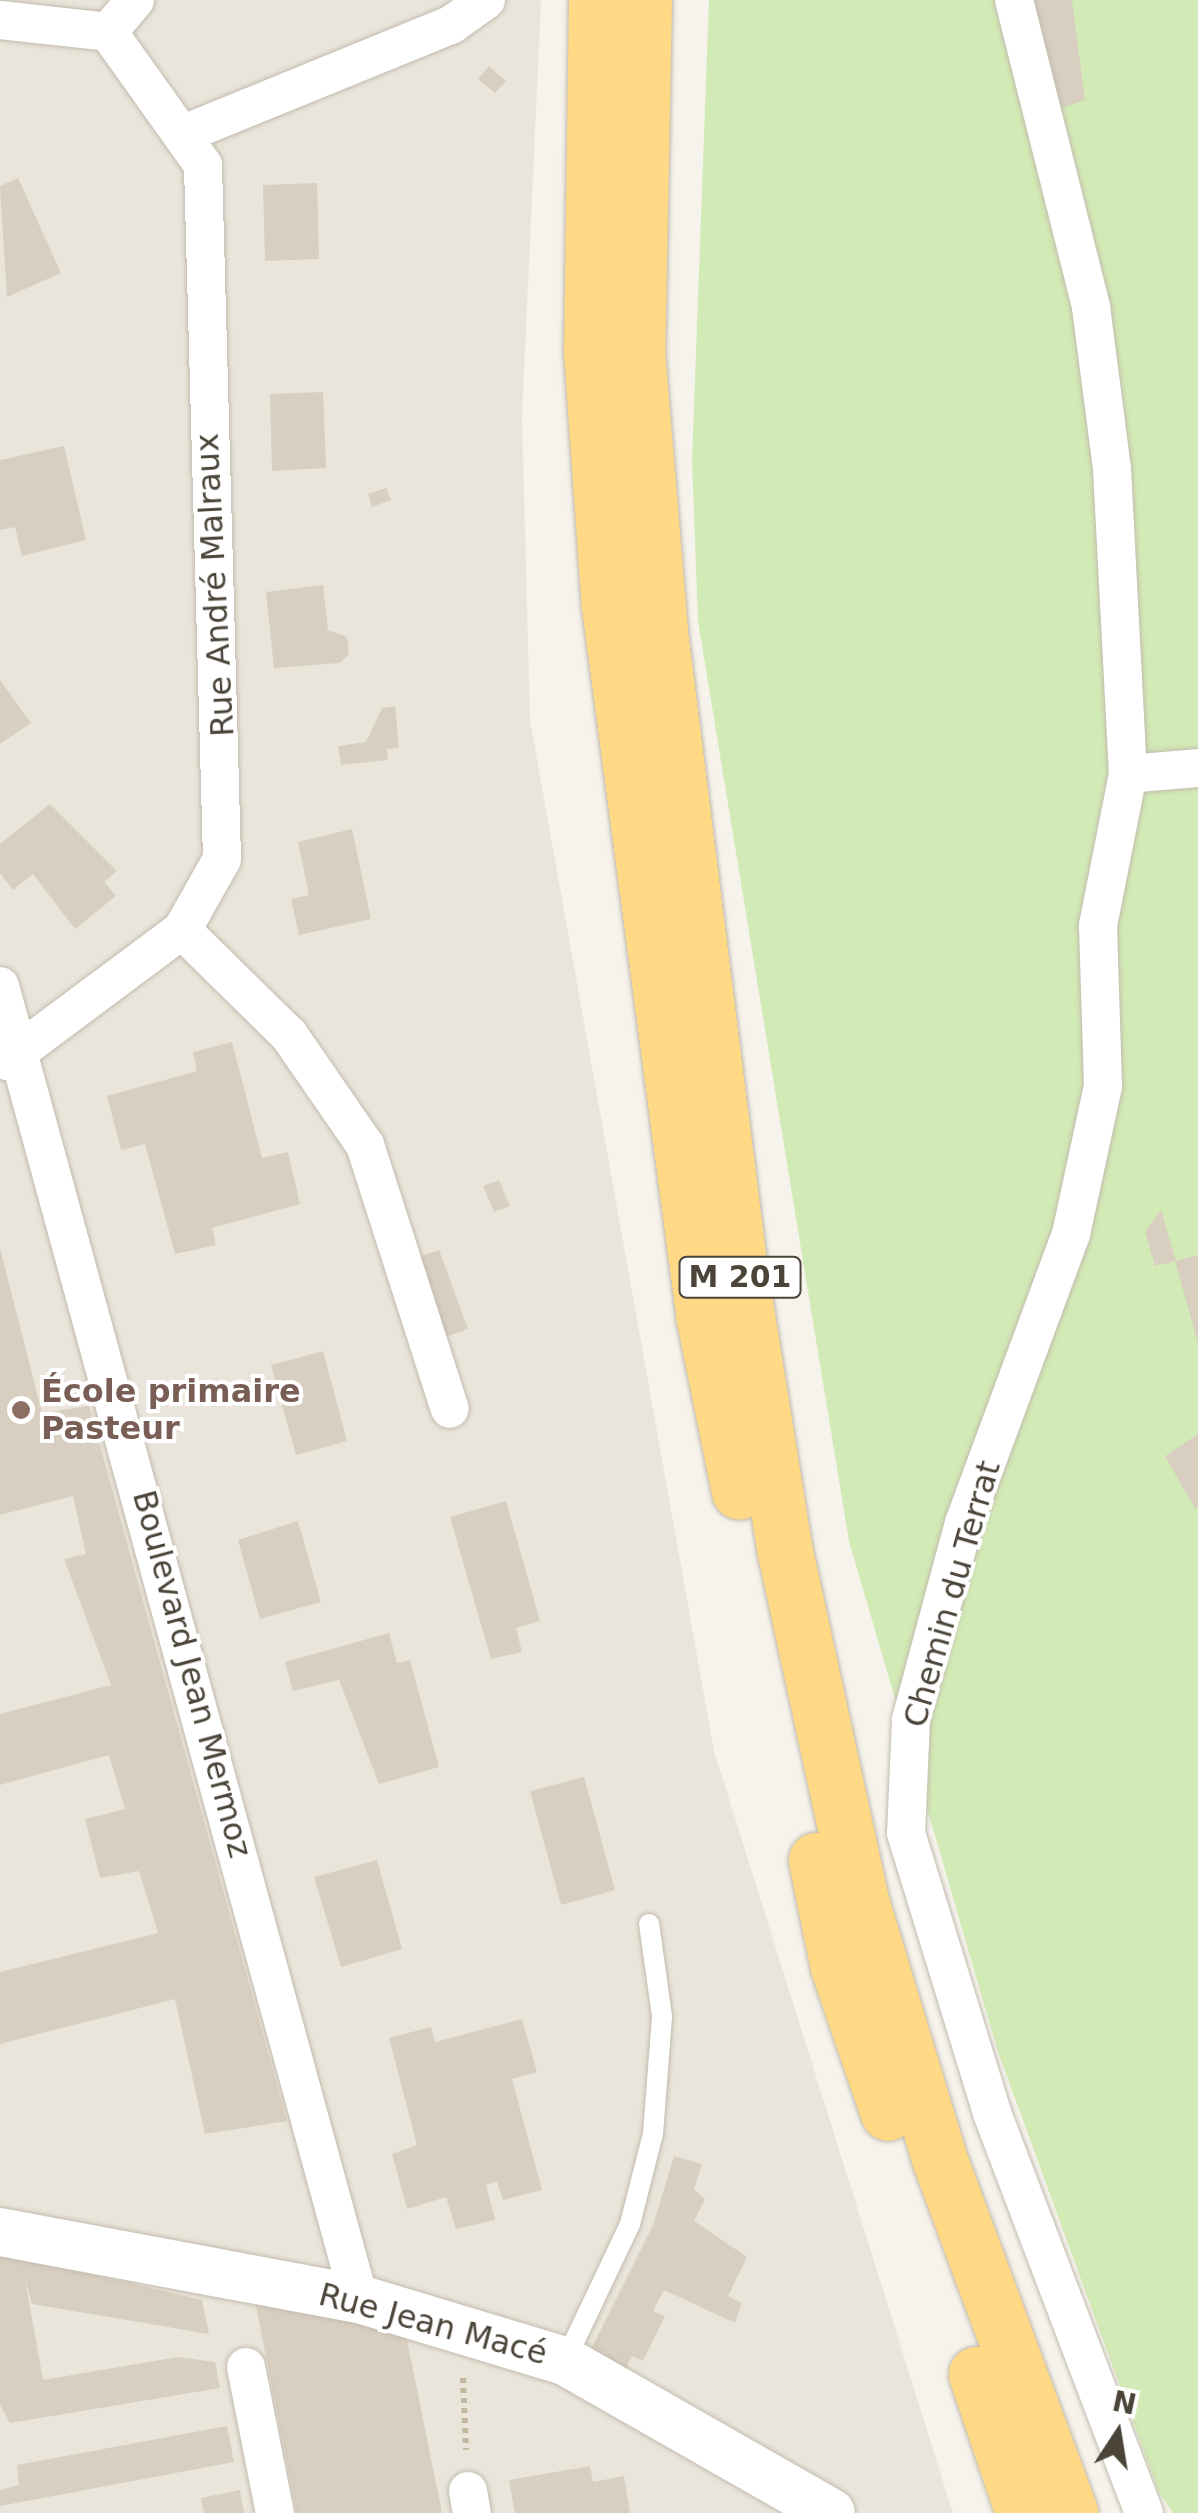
<!DOCTYPE html>
<html>
<head>
<meta charset="utf-8">
<style>
  body { margin:0 }
  #map { position:relative; width:1198px; height:2513px; overflow:hidden; background:#f6f3ec; font-family:"DejaVu Sans",sans-serif }
  div>[style] { position:absolute }
  .residential>* { inset:0; background:#eae5da }
  .green>* { inset:0; background:#d2eab5 }
  .building>* { inset:0; background:#d8cfc1 }
  .path>* { height:6px; margin-top:-3px; transform-origin:0; background:repeating-linear-gradient(90deg,#c4b79f 0 5px,transparent 0 10px) }
  .roads { filter:drop-shadow(0 0 2px #c2bbae) drop-shadow(0 0 2px #c2bbae) }
  .service>* { height:20px; margin:-10px; padding:0 10px; transform-origin:10px; border-radius:10px; background:#fff }
  .minor>* { height:38px; margin:-19px; padding:0 19px; transform-origin:19px; border-radius:19px; background:#fff }
  .tertiary>* { height:48px; margin:-24px; padding:0 24px; transform-origin:24px; border-radius:24px; background:#fff }
  .trunk>* { height:55px; margin:-27.5px; padding:0 27.5px; transform-origin:27.5px; border-radius:27.5px; background:#ffd985 }
  .dots>* { width:28px; height:28px; translate:-50% -50%; box-sizing:border-box; border:5px solid #fff; border-radius:50% }
  span { translate:-50% -50%; white-space:nowrap; text-align:center; line-height:1.15; -webkit-text-stroke:8px #fff; paint-order:stroke }
  .shield-label span { padding:2px 8px; background:#fff; border:2px solid; border-radius:8px; -webkit-text-stroke-width:0 }
  .shield-label { font-size:30px; color:#4b4439; font-weight:700 }
  .street-label { font-size:32px; color:#4b4439 }
  .education-label { font-size:32px; color:#785e54; font-weight:700 }
  .left { translate:0 -50%; text-align:left }
  .north { position:absolute; left:1068px; top:2383px; width:100px; height:100px; -webkit-text-stroke:8px #fff; paint-order:stroke; rotate:12deg; font-size:28px; font-weight:700; line-height:40px; text-align:center; color:#4b4439 }
  .north::after { content:''; display:block; margin:auto; width:35px; height:45px; background:#4b4439; clip-path:polygon(50% 0,100% 100%,50% 72%,0 100%) }
</style>
</head>
<body>
<div id="map">
  <div class="residential">
    <div style="clip-path:polygon(0 0,541px 0,522px 416px,530px 720px,714px 1751px,953px 2513px,0 2513px)"></div>
  </div>
  <div class="green">
    <div style="clip-path:polygon(709px 0,1198px 0,1198px 2513px,1173px 2513px,1158px 2490px,998px 2052px,849px 1541px,698px 621px,692px 461px)"></div>
  </div>
  <div class="building">
    <div style="clip-path:polygon(1030px 0,1072px 0,1085px 100px,1059px 109px)"></div>
    <div style="clip-path:polygon(489px 66px,506px 81px,495px 93px,478px 79px)"></div>
    <div style="clip-path:polygon(18px 178px,61px 273px,7px 297px,0 186px)"></div>
    <div style="clip-path:polygon(317px 183px,319px 259px,265px 261px,263px 185px)"></div>
    <div style="clip-path:polygon(323px 392px,326px 468px,272px 471px,270px 394px)"></div>
    <div style="clip-path:polygon(64px 446px,86px 540px,22px 556px,15px 527px,0 530px,0 460px)"></div>
    <div style="clip-path:polygon(386px 488px,391px 500px,372px 507px,368px 494px)"></div>
    <div style="clip-path:polygon(323px 585px,328px 630px,347px 637px,349px 654px,340px 663px,274px 668px,266px 592px)"></div>
    <div style="clip-path:polygon(0 680px,31px 723px,0 744px)"></div>
    <div style="clip-path:polygon(395px 706px,399px 748px,387px 749px,388px 760px,341px 765px,338px 746px,366px 742px,382px 708px)"></div>
    <div style="clip-path:polygon(50px 804px,117px 871px,104px 882px,116px 896px,75px 929px,33px 874px,13px 890px,0 873px,0 844px)"></div>
    <div style="clip-path:polygon(352px 829px,371px 919px,299px 935px,291px 899px,309px 895px,298px 842px)"></div>
    <div style="clip-path:polygon(232px 1042px,262px 1158px,288px 1152px,300px 1204px,212px 1228px,216px 1245px,175px 1254px,145px 1144px,121px 1150px,107px 1096px,197px 1071px,193px 1052px)"></div>
    <div style="clip-path:polygon(499px 1180px,510px 1206px,494px 1212px,483px 1186px)"></div>
    <div style="clip-path:polygon(1161px 1210px,1176px 1261px,1198px 1255px,1198px 1343px,1175px 1261px,1155px 1266px,1145px 1232px)"></div>
    <div style="clip-path:polygon(0 1248px,42px 1413px,89px 1406px,287px 2121px,205px 2134px,175px 1999px,0 2044px,0 1972px,158px 1933px,139px 1871px,100px 1878px,85px 1819px,125px 1809px,109px 1755px,0 1785px,0 1714px,111px 1685px,64px 1559px,86px 1554px,73px 1496px,0 1515px)"></div>
    <div style="clip-path:polygon(439px 1250px,468px 1329px,433px 1341px,405px 1261px)"></div>
    <div style="clip-path:polygon(323px 1351px,347px 1441px,296px 1455px,271px 1365px)"></div>
    <div style="clip-path:polygon(1198px 1434px,1198px 1507px,1195px 1509px,1165px 1456px)"></div>
    <div style="clip-path:polygon(506px 1501px,540px 1621px,516px 1628px,522px 1652px,491px 1659px,450px 1517px)"></div>
    <div style="clip-path:polygon(298px 1521px,321px 1602px,260px 1619px,238px 1540px)"></div>
    <div style="clip-path:polygon(389px 1633px,397px 1663px,410px 1660px,439px 1767px,379px 1784px,339px 1680px,293px 1691px,285px 1662px)"></div>
    <div style="clip-path:polygon(584px 1777px,615px 1890px,561px 1905px,530px 1791px)"></div>
    <div style="clip-path:polygon(377px 1860px,402px 1949px,341px 1967px,314px 1877px)"></div>
    <div style="clip-path:polygon(522px 2019px,537px 2072px,512px 2079px,542px 2190px,503px 2200px,497px 2181px,486px 2185px,495px 2220px,456px 2229px,446px 2197px,407px 2209px,392px 2154px,417px 2145px,389px 2038px,431px 2027px,435px 2042px)"></div>
    <div style="clip-path:polygon(674px 2156px,702px 2164px,694px 2189px,705px 2199px,694px 2221px,747px 2257px,728px 2296px,742px 2303px,735px 2323px,664px 2290px,653px 2311px,665px 2316px,643px 2361px,632px 2356px,626px 2368px,590px 2351px,653px 2225px)"></div>
    <div style="clip-path:polygon(0 2253px,202px 2300px,209px 2334px,32px 2304px,25px 2279px,43px 2380px,178px 2357px,215px 2362px,220px 2388px,10px 2423px,0 2405px)"></div>
    <div style="clip-path:polygon(255px 2301px,405px 2330px,442px 2513px,297px 2513px)"></div>
    <div style="clip-path:polygon(227px 2426px,234px 2462px,0 2506px,0 2490px,19px 2485px,17px 2465px)"></div>
    <div style="clip-path:polygon(590px 2466px,593px 2482px,624px 2476px,630px 2513px,515px 2513px,509px 2480px)"></div>
    <div style="clip-path:polygon(240px 2490px,244px 2513px,204px 2513px,201px 2498px)"></div>
  </div>
  <div class="path">
    <div style="left:463px;top:2378px;width:72px;rotate:87.6deg"></div>
  </div>
  <div class="roads">
    <div class="service">
      <div style="left:565px;top:2361px;width:152px;rotate:-64.6deg"></div>
      <div style="left:630px;top:2224px;width:93px;rotate:-75.7deg"></div>
      <div style="left:653px;top:2134px;width:118px;rotate:-85.6deg"></div>
      <div style="left:662px;top:2016px;width:93px;rotate:-98deg"></div>
    </div>
    <div class="minor">
      <div style="left:1014px;top:0;width:317px;rotate:75.9deg"></div>
      <div style="left:1091px;top:307px;width:163px;rotate:82.6deg"></div>
      <div style="left:1112px;top:469px;width:305px;rotate:87deg"></div>
      <div style="left:1128px;top:774px;width:155px;rotate:101.2deg"></div>
      <div style="left:1098px;top:926px;width:160px;rotate:88.2deg"></div>
      <div style="left:1103px;top:1086px;width:151px;rotate:102.2deg"></div>
      <div style="left:1071px;top:1234px;width:308px;rotate:110.3deg"></div>
      <div style="left:964px;top:1523px;width:204px;rotate:105.1deg"></div>
      <div style="left:911px;top:1720px;width:113px;rotate:92.5deg"></div>
      <div style="left:906px;top:1833px;width:293px;rotate:72.9deg"></div>
      <div style="left:992px;top:2113px;width:428px;rotate:69.2deg"></div>
      <div style="left:0;top:20px;width:109px;rotate:6.3deg"></div>
      <div style="left:108px;top:32px;width:42px;rotate:-49.8deg"></div>
      <div style="left:186px;top:133px;width:286px;rotate:-22.2deg"></div>
      <div style="left:451px;top:25px;width:43px;rotate:-35.5deg"></div>
      <div style="left:1128px;top:774px;width:70px;rotate:-4.9deg"></div>
      <div style="left:182px;top:930px;width:150px;rotate:44.5deg"></div>
      <div style="left:289px;top:1035px;width:134px;rotate:55.4deg"></div>
      <div style="left:365px;top:1145px;width:277px;rotate:72.2deg"></div>
      <div style="left:0;top:986px;width:1361px;rotate:74.71deg"></div>
      <div style="left:6px;top:1061px;width:219px;rotate:-36.7deg"></div>
      <div style="left:182px;top:930px;width:81px;rotate:-60.6deg"></div>
      <div style="left:222px;top:859px;width:694px;rotate:-91.57deg"></div>
      <div style="left:203px;top:165px;width:163px;rotate:-125.5deg"></div>
      <div style="left:246px;top:2367px;width:149px;rotate:78.8deg"></div>
      <div style="left:468px;top:2491px;width:22px;rotate:80deg"></div>
    </div>
    <div class="tertiary">
      <div style="left:0;top:2232px;width:365px;rotate:10.6deg"></div>
      <div style="left:359px;top:2299px;width:215px;rotate:16.8deg"></div>
      <div style="left:565px;top:2361px;width:306px;rotate:29.7deg"></div>
    </div>
    <div class="trunk">
      <div style="left:596px;top:0;width:351px;rotate:90.8deg"></div>
      <div style="left:591px;top:351px;width:256px;rotate:86deg"></div>
      <div style="left:609px;top:606px;width:719px;rotate:82.41deg"></div>
      <div style="left:704px;top:1319px;width:176px;rotate:78.5deg"></div>
      <div style="left:644px;top:0;width:352px;rotate:91.1deg"></div>
      <div style="left:637px;top:352px;width:281px;rotate:85.3deg"></div>
      <div style="left:660px;top:632px;width:645px;rotate:82.87deg"></div>
      <div style="left:740px;top:1272px;width:284px;rotate:80.9deg"></div>
      <div style="left:785px;top:1552px;width:357px;rotate:77.7deg"></div>
      <div style="left:861px;top:1901px;width:269px;rotate:73.1deg"></div>
      <div style="left:939px;top:2158px;width:378px;rotate:69.7deg"></div>
      <div style="left:816px;top:1860px;width:109px;rotate:78.4deg"></div>
      <div style="left:838px;top:1967px;width:154px;rotate:71.1deg"></div>
      <div style="left:976px;top:2374px;width:147px;rotate:71.3deg"></div>
    </div>
  </div>
  <div class="dots">
    <div style="left:21px;top:1410px;background:#8d6e63"></div>
  </div>
  <div class="shield-label">
    <span style="left:740px;top:1277px">M 201</span>
  </div>
  <div class="street-label">
    <span style="left:215px;top:585px;rotate:-93deg">Rue André Malraux</span>
    <span style="left:952px;top:1594px;rotate:-74deg">Chemin du Terrat</span>
    <span style="left:192px;top:1674px;rotate:75deg">Boulevard Jean Mermoz</span>
    <span style="left:433px;top:2324px;rotate:15deg">Rue Jean Macé</span>
  </div>
  <div class="education-label">
    <span class="left" style="left:41px;top:1410px">École primaire<br>Pasteur</span>
  </div>
  <div class="north">N</div>
</div>
</body>
</html>
